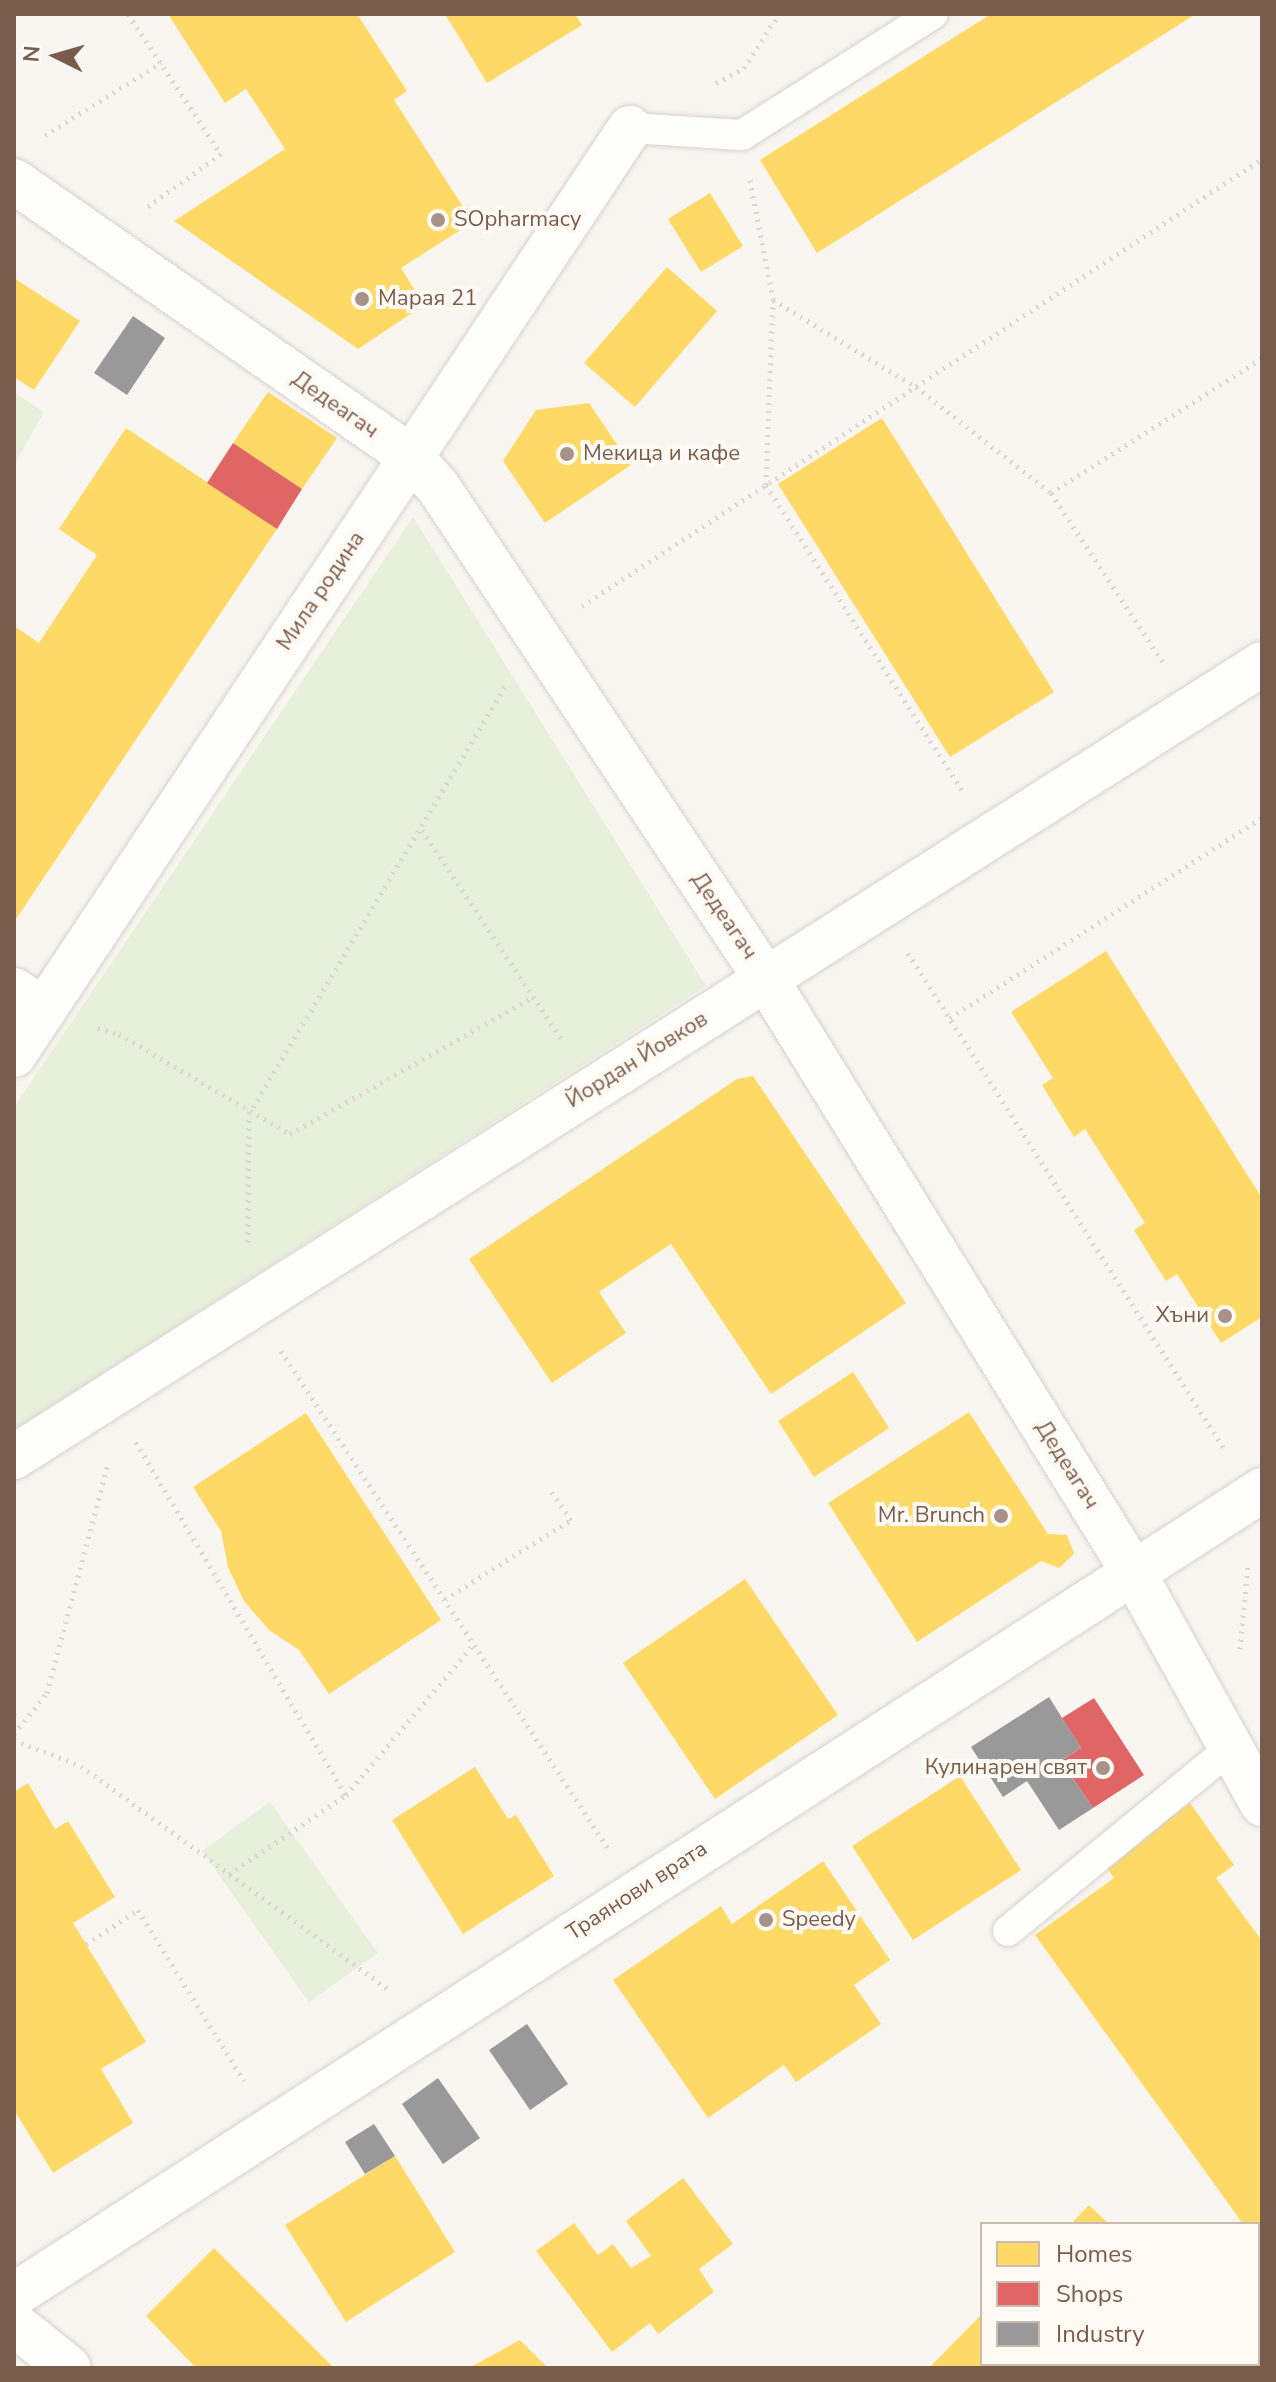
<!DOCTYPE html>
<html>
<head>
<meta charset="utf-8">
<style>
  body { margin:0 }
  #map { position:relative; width:1276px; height:2382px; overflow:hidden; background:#f9f5f0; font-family:"Nunito Sans",sans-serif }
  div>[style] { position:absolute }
  .green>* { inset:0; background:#e7f0db }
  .homes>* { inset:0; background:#ffd966 }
  .shops>* { inset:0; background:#e06666 }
  .industry>* { inset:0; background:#999 }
  .path>* { height:5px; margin-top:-2.5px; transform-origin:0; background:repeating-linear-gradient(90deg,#dcd5d0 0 2px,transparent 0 8px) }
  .roads { filter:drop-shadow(0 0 2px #d7d1cb) drop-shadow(0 0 2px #d7d1cb) }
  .service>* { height:30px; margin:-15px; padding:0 15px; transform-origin:15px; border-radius:15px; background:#fefefd }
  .minor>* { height:44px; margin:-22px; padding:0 22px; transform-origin:22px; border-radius:22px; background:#fefefd }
  .dots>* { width:22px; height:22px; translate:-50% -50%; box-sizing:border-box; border:4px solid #fffaf3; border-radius:50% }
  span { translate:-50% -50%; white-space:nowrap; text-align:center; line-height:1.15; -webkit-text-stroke:8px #fffaf3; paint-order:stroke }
  .poi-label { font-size:22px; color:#7a5c4d }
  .left { translate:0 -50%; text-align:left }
  .right { translate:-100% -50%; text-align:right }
  .street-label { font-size:22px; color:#7a5c4d }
  .frame { position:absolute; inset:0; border:16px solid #7a5c4d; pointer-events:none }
  .legend { position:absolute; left:980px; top:2222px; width:280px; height:144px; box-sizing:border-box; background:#fffaf3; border:2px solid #cabbb1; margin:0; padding:10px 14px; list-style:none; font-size:24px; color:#7a5c4d }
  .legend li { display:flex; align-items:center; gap:16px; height:40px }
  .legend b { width:40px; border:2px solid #cabbb1 }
  .north { position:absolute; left:16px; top:16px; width:80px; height:80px; -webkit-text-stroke:6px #fffaf3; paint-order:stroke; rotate:275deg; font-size:22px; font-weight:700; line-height:32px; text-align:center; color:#7a5c4d }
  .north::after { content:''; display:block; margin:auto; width:28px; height:36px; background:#7a5c4d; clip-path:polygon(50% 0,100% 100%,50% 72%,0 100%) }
</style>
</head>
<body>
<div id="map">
  <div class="green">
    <div style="clip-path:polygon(14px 393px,44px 412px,14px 465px)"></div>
    <div style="clip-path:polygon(413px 517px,706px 986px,14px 1430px,14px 1107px)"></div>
    <div style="clip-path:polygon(270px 1802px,378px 1953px,309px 2002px,202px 1851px)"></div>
  </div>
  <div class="homes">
    <div style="clip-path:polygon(168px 14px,357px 14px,407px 91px,394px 100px,473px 222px,401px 268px,424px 305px,358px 349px,174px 221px,285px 149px,246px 89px,225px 103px)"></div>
    <div style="clip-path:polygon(445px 14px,575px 14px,582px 25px,487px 83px)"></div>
    <div style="clip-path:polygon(991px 14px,1196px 14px,817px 253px,760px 160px)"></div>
    <div style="clip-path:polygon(710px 193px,743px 246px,701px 272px,668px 219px)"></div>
    <div style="clip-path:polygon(667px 267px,717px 311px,635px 407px,584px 363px)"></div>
    <div style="clip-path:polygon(14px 278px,80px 321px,34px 390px,14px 377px)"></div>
    <div style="clip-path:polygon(268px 392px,337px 438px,302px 489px,233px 443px)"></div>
    <div style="clip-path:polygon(589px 403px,631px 465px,545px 523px,503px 461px,536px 410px)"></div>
    <div style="clip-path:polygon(882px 418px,1054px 692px,950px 757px,778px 484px)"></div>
    <div style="clip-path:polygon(126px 428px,277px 529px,14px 922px,14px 626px,39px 643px,97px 555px,59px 529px)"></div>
    <div style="clip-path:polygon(1106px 951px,1262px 1198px,1262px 1317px,1221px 1343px,1177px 1274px,1166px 1281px,1150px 1256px,1134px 1230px,1145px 1223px,1085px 1129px,1074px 1137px,1042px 1085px,1053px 1078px,1011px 1012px)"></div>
    <div style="clip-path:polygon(753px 1076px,906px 1303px,771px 1394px,671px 1244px,599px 1292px,626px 1333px,552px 1383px,469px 1259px,737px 1079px)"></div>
    <div style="clip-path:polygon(853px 1372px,889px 1428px,814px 1477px,778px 1421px)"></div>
    <div style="clip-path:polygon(969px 1412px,1048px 1534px,1067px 1535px,1074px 1554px,1059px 1568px,1041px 1561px,917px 1642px,828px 1503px)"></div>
    <div style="clip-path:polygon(306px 1413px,441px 1620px,329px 1694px,299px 1650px,269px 1630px,244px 1601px,228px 1567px,221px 1531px,193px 1487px)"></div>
    <div style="clip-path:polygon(745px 1579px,838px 1715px,715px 1799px,623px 1663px)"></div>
    <div style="clip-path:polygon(475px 1767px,508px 1819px,516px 1815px,554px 1876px,463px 1934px,392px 1820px)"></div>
    <div style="clip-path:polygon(960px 1776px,1021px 1870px,913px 1940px,852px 1846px)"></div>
    <div style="clip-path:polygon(28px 1783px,55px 1829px,68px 1821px,115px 1897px,73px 1923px,146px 2042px,101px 2069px,133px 2123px,53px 2173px,14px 2110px,14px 1792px)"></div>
    <div style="clip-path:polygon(1190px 1803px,1234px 1865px,1216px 1878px,1262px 1941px,1262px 2249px,1258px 2224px,1243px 2224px,1035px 1935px,1114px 1878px,1105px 1865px)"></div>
    <div style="clip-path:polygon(823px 1861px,890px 1960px,854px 1985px,881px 2024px,796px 2082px,784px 2065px,708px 2118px,613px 1980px,721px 1906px,732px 1924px)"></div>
    <div style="clip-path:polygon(395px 2156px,455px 2252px,346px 2322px,285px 2225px)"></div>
    <div style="clip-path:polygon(683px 2178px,733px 2244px,699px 2269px,714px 2292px,658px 2334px,650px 2323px,612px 2352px,536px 2251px,574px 2223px,598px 2255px,613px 2244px,631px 2268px,651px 2256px,626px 2221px)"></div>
    <div style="clip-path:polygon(1089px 2205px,1109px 2224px,1071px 2224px)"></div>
    <div style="clip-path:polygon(214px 2248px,334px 2368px,196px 2368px,146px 2316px)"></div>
    <div style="clip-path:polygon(982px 2314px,982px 2364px,1179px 2364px,929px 2368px)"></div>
    <div style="clip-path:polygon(520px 2340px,548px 2368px,469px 2368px)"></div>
  </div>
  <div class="shops">
    <div style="clip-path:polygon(233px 443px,302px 489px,277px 529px,207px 483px)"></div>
    <div style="clip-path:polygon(1094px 1698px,1144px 1775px,1093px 1808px,1061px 1761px,1081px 1748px,1062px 1718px)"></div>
  </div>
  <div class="industry">
    <div style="clip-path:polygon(133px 316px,165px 338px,127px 395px,94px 373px)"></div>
    <div style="clip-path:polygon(1049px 1697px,1081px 1748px,1061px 1761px,1093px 1808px,1059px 1830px,1027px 1781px,1003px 1797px,971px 1747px)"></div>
    <div style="clip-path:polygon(527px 2024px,568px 2084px,530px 2110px,489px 2050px)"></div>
    <div style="clip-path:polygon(438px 2078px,480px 2138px,443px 2164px,402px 2104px)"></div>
    <div style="clip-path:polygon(374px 2124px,395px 2156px,365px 2174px,345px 2142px)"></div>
  </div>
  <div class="path">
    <div style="left:128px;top:14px;width:168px;rotate:56.4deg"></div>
    <div style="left:221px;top:154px;width:91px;rotate:144.4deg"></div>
    <div style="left:716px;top:83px;width:32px;rotate:-28deg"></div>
    <div style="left:744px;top:68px;width:64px;rotate:-57.1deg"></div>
    <div style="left:45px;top:135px;width:137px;rotate:-31.8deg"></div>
    <div style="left:750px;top:180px;width:121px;rotate:79.1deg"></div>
    <div style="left:773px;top:299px;width:186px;rotate:92.2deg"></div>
    <div style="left:766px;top:485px;width:363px;rotate:57.3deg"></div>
    <div style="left:773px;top:300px;width:167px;rotate:31.3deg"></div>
    <div style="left:916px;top:387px;width:172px;rotate:38.1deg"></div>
    <div style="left:1051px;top:493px;width:203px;rotate:56.5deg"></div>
    <div style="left:1051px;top:493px;width:250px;rotate:-32.6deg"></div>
    <div style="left:582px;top:606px;width:814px;rotate:-33.32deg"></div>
    <div style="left:422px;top:830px;width:256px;rotate:56.3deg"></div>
    <div style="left:908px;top:953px;width:589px;rotate:57.47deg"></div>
    <div style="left:950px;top:1018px;width:371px;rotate:-32.7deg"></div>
    <div style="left:98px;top:1028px;width:22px;rotate:16deg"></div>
    <div style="left:119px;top:1034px;width:198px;rotate:30.3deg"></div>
    <div style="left:290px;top:1134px;width:279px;rotate:-29.4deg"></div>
    <div style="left:248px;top:1242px;width:128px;rotate:-89.6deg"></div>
    <div style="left:249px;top:1114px;width:498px;rotate:-59.1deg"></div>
    <div style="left:281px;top:1351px;width:594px;rotate:56.68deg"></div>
    <div style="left:136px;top:1442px;width:411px;rotate:59.3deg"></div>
    <div style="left:445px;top:1599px;width:149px;rotate:-32.1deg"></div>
    <div style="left:571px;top:1520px;width:40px;rotate:-124.9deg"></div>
    <div style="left:1240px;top:1649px;width:85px;rotate:-84.6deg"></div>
    <div style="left:14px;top:1734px;width:53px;rotate:-51.2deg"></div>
    <div style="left:47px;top:1693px;width:238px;rotate:-75.1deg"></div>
    <div style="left:14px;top:1740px;width:72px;rotate:21.2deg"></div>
    <div style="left:81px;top:1766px;width:379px;rotate:36deg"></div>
    <div style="left:229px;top:1874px;width:141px;rotate:-34deg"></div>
    <div style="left:346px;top:1795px;width:198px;rotate:-49.7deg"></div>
    <div style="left:86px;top:1944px;width:62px;rotate:-33.2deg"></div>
    <div style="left:138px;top:1910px;width:201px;rotate:58.2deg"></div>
  </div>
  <div class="roads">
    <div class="service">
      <div style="left:630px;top:128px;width:112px;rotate:3.6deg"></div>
      <div style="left:742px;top:135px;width:226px;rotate:-32.4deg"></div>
      <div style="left:1008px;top:1931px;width:288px;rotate:-39.4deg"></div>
    </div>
    <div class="minor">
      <div style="left:14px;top:181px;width:484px;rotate:34.8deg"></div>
      <div style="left:411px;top:457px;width:40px;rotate:48deg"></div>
      <div style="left:438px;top:487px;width:591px;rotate:56.31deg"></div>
      <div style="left:766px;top:979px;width:695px;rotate:58.23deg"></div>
      <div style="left:1132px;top:1570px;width:268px;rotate:60.9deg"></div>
      <div style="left:14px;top:990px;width:36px;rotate:34deg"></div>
      <div style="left:14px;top:1055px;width:1113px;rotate:-56.4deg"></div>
      <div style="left:14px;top:1457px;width:1479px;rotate:-32.43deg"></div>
      <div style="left:14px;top:2295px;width:1485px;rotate:-32.82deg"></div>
      <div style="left:14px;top:2324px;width:70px;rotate:38.7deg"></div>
    </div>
  </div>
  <div class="dots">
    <div style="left:438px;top:220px;background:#a69286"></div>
    <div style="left:362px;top:299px;background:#a69286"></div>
    <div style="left:567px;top:454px;background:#a69286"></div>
    <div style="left:1225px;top:1316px;background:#a69286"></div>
    <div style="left:1001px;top:1516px;background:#a69286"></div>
    <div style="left:1103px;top:1768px;background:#a69286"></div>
    <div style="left:766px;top:1920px;background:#a69286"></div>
  </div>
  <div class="poi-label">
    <span class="left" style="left:454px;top:220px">SOpharmacy</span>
    <span class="left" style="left:378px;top:299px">Марая 21</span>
    <span class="left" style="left:583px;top:454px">Мекица и кафе</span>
    <span class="right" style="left:1209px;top:1316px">Хъни</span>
    <span class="right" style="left:985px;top:1516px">Mr. Brunch</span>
    <span class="right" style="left:1087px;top:1768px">Кулинарен свят</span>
    <span class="left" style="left:782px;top:1920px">Speedy</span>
  </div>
  <div class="street-label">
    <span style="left:335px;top:405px;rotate:35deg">Дедеагач</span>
    <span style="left:321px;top:591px;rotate:-56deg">Мила родина</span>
    <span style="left:724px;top:916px;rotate:56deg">Дедеагач</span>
    <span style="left:637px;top:1060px;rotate:-32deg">Йордан Йовков</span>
    <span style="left:1067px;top:1465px;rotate:58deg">Дедеагач</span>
    <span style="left:637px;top:1891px;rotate:-33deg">Траянови врата</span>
  </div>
  <div class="frame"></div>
  <ul class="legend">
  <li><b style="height:22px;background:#ffd966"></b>Homes</li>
  <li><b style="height:22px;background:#e06666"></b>Shops</li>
  <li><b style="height:22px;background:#999"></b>Industry</li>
  </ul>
  <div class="north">N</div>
</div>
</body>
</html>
